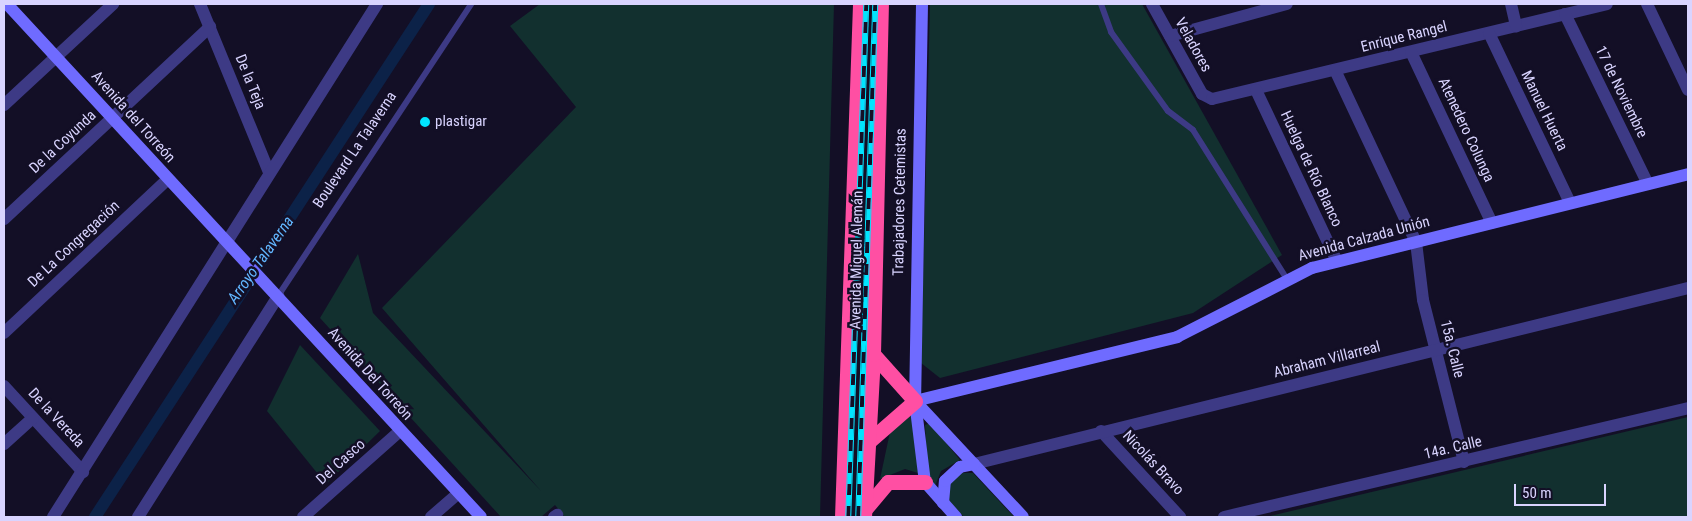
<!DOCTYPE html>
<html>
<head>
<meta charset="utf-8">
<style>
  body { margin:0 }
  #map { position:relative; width:1692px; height:521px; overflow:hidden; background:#130f26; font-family:"Roboto Condensed",sans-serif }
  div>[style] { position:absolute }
  .green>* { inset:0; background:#12302f }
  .canal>* { height:12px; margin:-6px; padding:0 6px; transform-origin:6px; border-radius:6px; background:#0c2248 }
  .lane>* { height:6px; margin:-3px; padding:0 3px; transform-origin:3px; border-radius:3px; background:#3d3a85 }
  .street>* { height:12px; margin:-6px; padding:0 6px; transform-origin:6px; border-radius:6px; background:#3d3a85 }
  .secondary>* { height:12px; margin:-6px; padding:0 6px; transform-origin:6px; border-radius:6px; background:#6f6bff }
  .highway>* { height:15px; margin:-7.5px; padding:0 7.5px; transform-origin:7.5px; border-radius:7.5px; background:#ff4fa3 }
  .rail>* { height:5.5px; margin-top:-2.75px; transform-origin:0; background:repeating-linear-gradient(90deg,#130f26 0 11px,#00e5ff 0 22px); box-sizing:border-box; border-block:1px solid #00e5ff }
  .dots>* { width:14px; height:14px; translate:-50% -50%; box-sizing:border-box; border:2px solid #130f26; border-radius:50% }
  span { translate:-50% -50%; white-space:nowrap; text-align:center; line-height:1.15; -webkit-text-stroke:5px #130f26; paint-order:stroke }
  .street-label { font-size:15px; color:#d9d4ff }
  .poi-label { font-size:15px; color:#d9d4ff }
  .left { translate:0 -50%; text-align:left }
  .water-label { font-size:16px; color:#62b6ff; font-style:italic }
  .frame { position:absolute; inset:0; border:5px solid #d9d4ff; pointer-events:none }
  .scale { position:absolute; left:1514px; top:484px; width:92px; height:22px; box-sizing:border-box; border:2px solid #d9d4ff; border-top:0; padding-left:6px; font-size:15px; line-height:18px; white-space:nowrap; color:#d9d4ff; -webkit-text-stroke:4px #130f26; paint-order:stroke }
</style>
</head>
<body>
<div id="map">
  <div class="green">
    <div style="clip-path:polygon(540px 4px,834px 4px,820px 517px,565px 517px,555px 505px,541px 517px,501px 517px,320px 318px,358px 254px,373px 313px,541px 491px,382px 308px,576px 107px,510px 26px)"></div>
    <div style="clip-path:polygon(930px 4px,1142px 4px,1282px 255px,1193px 313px,940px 378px,921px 363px)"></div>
    <div style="clip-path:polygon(300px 345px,380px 431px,326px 484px,267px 411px)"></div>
    <div style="clip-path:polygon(912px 410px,918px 473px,905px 469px,880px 479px,890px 432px)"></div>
    <div style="clip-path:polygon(1688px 417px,1688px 517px,1266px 517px)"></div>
    <div style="clip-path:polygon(930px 423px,960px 460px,941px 471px,935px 486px,928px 477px,925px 425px)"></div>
    <div style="clip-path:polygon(962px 473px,973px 473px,1014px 517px,964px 517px,946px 497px,951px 479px)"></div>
  </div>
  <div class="canal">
    <div style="left:95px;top:517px;width:612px;rotate:-56.93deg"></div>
  </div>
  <div class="lane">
    <div style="left:1101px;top:4px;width:30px;rotate:70deg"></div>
    <div style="left:1111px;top:32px;width:97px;rotate:54.2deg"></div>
    <div style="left:1168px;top:111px;width:31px;rotate:37deg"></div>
    <div style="left:1193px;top:130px;width:176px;rotate:57.8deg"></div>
    <div style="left:278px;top:296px;width:350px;rotate:-56.5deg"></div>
  </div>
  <div class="street">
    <div style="left:200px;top:4px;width:182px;rotate:67.7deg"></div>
    <div style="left:1152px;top:4px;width:103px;rotate:60.9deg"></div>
    <div style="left:1202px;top:94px;width:11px;rotate:27deg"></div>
    <div style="left:1212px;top:99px;width:406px;rotate:-13.5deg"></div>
    <div style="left:1511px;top:4px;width:23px;rotate:77deg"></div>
    <div style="left:1647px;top:4px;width:95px;rotate:64.5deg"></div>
    <div style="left:1565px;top:14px;width:189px;rotate:64deg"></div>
    <div style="left:1489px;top:33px;width:188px;rotate:64.5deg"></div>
    <div style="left:1170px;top:36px;width:121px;rotate:-15.3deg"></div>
    <div style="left:1411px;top:52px;width:189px;rotate:64.7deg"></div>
    <div style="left:1335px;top:70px;width:190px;rotate:64.8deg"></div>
    <div style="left:1416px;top:242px;width:58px;rotate:83.1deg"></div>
    <div style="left:1423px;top:300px;width:167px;rotate:75.8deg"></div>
    <div style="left:1256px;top:90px;width:189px;rotate:64.7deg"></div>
    <div style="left:4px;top:105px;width:149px;rotate:-42.8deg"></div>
    <div style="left:4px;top:219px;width:282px;rotate:-43deg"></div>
    <div style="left:4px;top:333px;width:224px;rotate:-43.2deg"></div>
    <div style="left:4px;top:386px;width:117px;rotate:47.4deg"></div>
    <div style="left:1101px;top:431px;width:117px;rotate:47.4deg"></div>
    <div style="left:4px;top:444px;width:39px;rotate:-42deg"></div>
    <div style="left:974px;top:464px;width:735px;rotate:-13.85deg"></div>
    <div style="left:53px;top:517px;width:607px;rotate:-57.72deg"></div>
    <div style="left:138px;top:517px;width:262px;rotate:-57.6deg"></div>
    <div style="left:303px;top:517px;width:130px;rotate:-41.6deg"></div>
    <div style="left:431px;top:517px;width:37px;rotate:-41deg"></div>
    <div style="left:554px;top:517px;width:4px;rotate:-34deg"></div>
    <div style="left:1224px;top:517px;width:477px;rotate:-13.2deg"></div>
  </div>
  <div class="secondary">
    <div style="left:7px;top:4px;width:698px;rotate:47.26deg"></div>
    <div style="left:922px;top:4px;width:397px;rotate:91deg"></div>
    <div style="left:915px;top:401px;width:82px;rotate:83deg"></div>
    <div style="left:925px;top:482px;width:47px;rotate:48.5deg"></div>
    <div style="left:915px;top:401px;width:270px;rotate:-13.7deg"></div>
    <div style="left:1177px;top:337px;width:152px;rotate:-27.1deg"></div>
    <div style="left:1312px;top:268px;width:388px;rotate:-14deg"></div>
    <div style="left:915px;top:401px;width:158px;rotate:47deg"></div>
    <div style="left:943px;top:503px;width:22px;rotate:-85deg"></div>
    <div style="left:945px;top:481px;width:21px;rotate:-43deg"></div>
    <div style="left:960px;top:467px;width:14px;rotate:-12deg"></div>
  </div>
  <div class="highway">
    <div style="left:868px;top:442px;width:62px;rotate:-41.1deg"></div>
    <div style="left:915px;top:401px;width:63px;rotate:-131.8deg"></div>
    <div style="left:866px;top:508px;width:34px;rotate:-50deg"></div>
    <div style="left:888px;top:482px;width:37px"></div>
    <div style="left:842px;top:517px;width:513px;rotate:-87.99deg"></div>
    <div style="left:864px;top:517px;width:163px;rotate:-86.8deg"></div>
    <div style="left:873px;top:354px;width:350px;rotate:-88.7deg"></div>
  </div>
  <div class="rail">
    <div style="left:848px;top:517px;width:513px;rotate:-87.99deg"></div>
    <div style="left:858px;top:517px;width:513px;rotate:-88.1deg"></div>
  </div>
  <div class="dots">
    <div style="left:425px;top:122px;background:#00e5ff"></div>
  </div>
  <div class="street-label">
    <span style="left:1404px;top:37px;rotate:-14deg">Enrique Rangel</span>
    <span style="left:1193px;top:45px;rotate:61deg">Veladores</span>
    <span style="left:250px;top:82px;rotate:68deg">De la Teja</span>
    <span style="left:1621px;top:92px;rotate:64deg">17 de Noviembre</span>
    <span style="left:1544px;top:111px;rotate:64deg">Manuel Huerta</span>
    <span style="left:133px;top:117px;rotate:48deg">Avenida del Torreón</span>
    <span style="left:1466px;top:130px;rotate:65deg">Atenedero Colunga</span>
    <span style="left:63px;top:142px;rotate:-43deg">De la Coyunda</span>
    <span style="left:355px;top:150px;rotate:-56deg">Boulevard La Talaverna</span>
    <span style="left:1311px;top:169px;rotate:65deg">Huelga de Río Blanco</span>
    <span style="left:900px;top:202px;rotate:-89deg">Trabajadores Cetemistas</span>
    <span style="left:1364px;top:239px;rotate:-15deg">Avenida Calzada Unión</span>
    <span style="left:74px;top:244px;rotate:-43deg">De La Congregación</span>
    <span style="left:857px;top:260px;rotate:-89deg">Avenida Miguel Alemán</span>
    <span style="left:1452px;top:349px;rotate:76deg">15a. Calle</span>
    <span style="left:1327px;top:360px;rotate:-14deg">Abraham Villarreal</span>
    <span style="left:370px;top:374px;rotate:48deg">Avenida Del Torreón</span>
    <span style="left:56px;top:418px;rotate:47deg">De la Vereda</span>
    <span style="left:1453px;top:448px;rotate:-13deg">14a. Calle</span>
    <span style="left:341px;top:462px;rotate:-42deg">Del Casco</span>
    <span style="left:1153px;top:463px;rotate:47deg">Nicolás Bravo</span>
  </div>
  <div class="poi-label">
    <span class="left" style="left:435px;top:122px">plastigar</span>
  </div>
  <div class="water-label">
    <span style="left:261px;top:260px;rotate:-55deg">Arroyo Talaverna</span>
  </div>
  <div class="frame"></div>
  <div class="scale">50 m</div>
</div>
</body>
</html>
